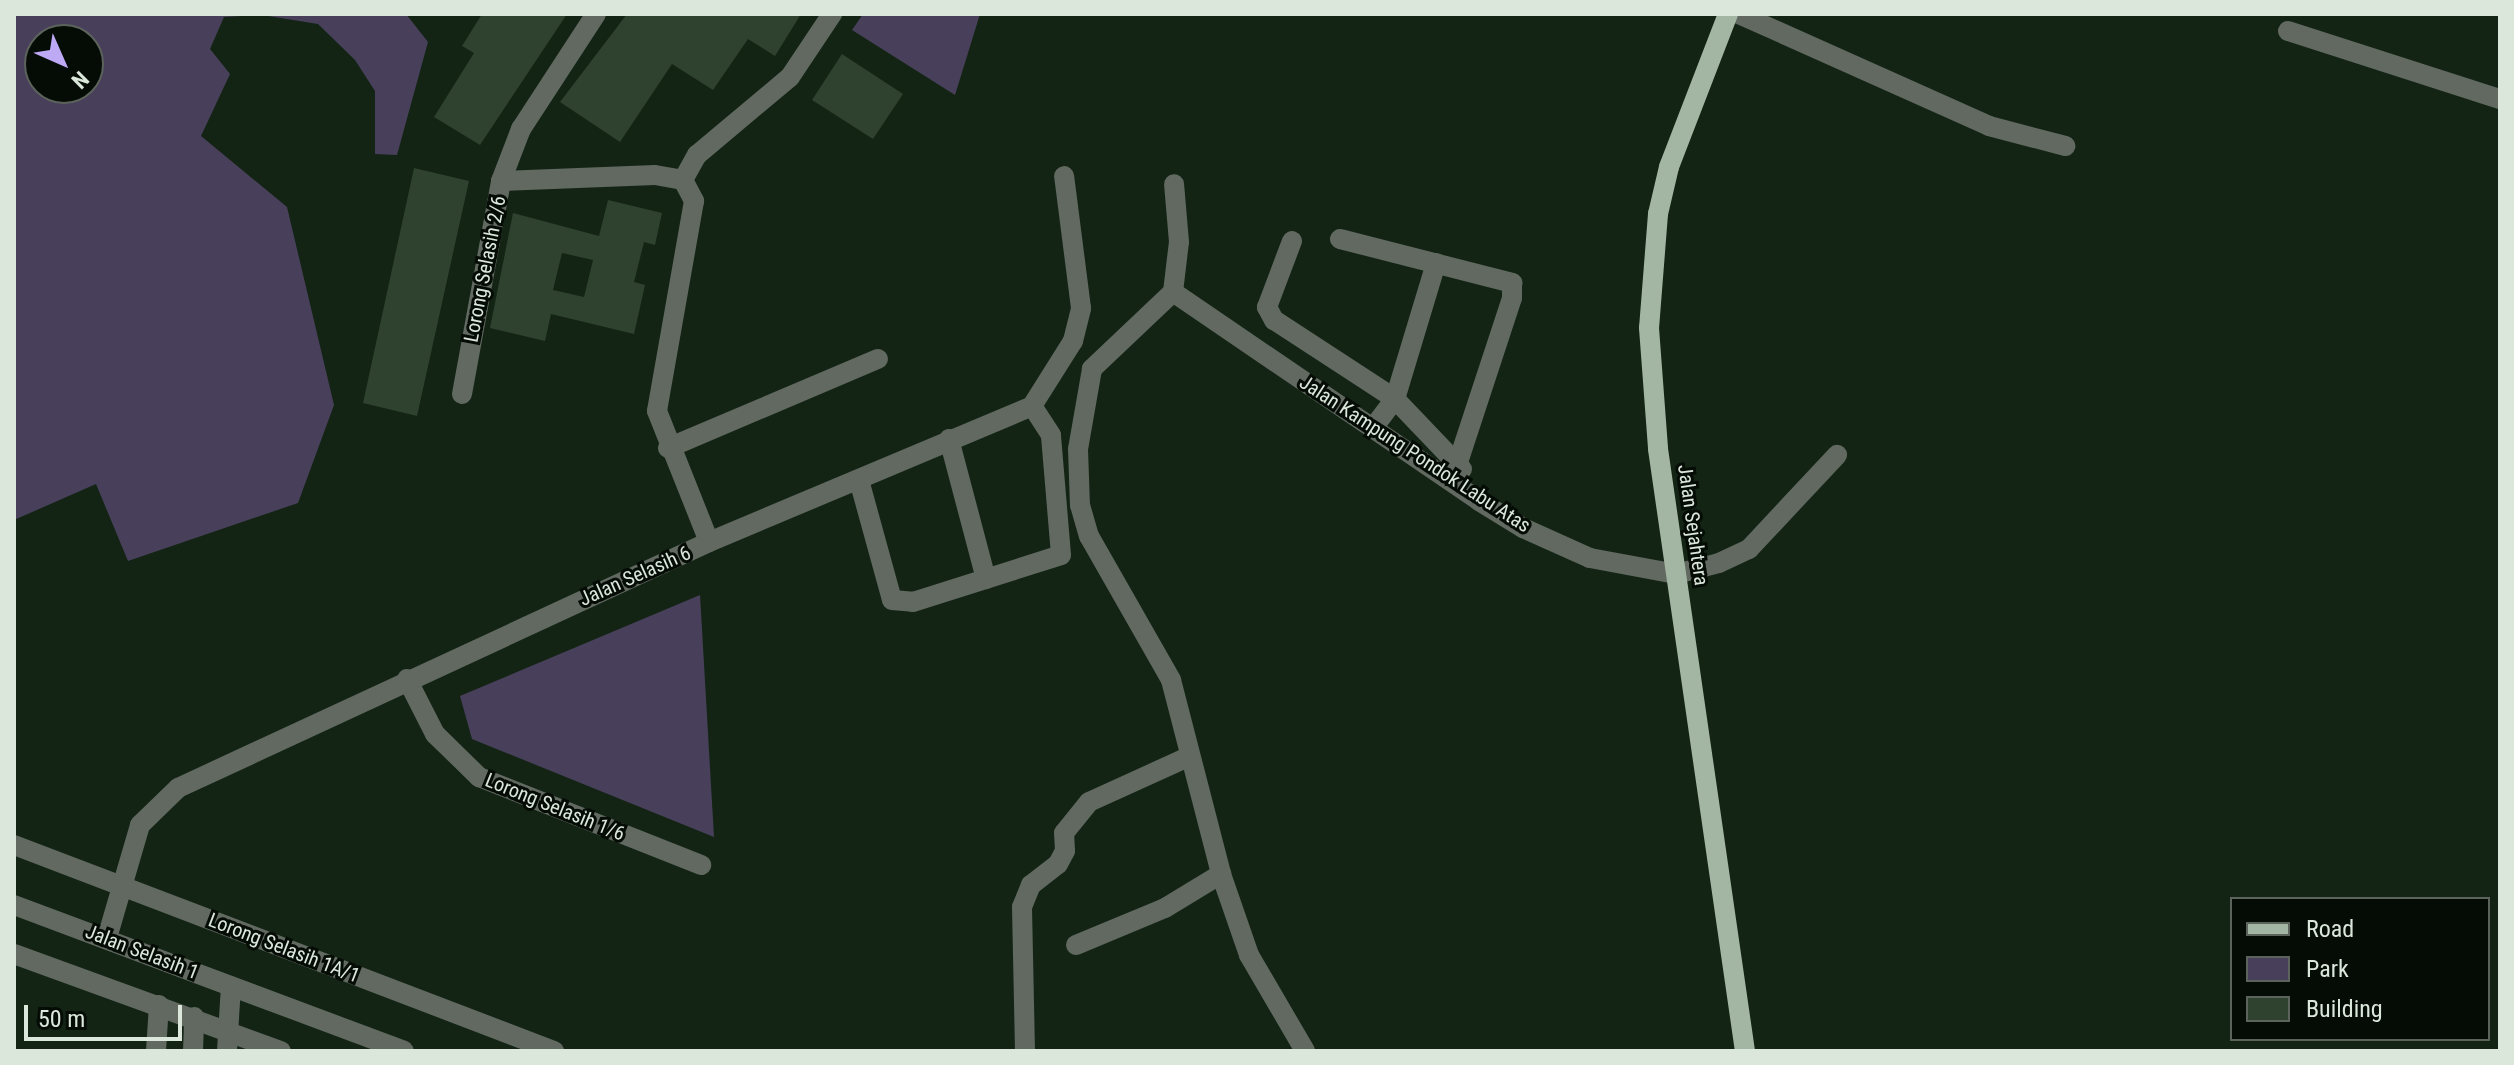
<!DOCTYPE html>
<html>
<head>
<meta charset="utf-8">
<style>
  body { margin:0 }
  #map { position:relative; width:2514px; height:1065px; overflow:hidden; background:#132414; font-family:"Roboto Condensed",sans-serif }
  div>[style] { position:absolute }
  .green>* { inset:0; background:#48405b }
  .building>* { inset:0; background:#2f412f }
  .minor>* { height:20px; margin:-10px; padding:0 10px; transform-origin:10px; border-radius:10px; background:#616961 }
  .major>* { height:20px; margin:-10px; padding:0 10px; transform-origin:10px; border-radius:10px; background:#a3b5a3 }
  span { translate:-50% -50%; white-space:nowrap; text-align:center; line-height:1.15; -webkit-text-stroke:6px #050b05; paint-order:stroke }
  .street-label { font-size:20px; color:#dce7dc }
  .frame { position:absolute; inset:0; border:16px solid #dce7dc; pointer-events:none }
  .legend { position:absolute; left:2230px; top:897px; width:260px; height:144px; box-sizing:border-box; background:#050b05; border:2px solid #5b635b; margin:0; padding:10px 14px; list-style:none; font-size:24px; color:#dce7dc }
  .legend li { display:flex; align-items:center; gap:16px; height:40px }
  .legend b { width:40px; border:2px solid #5b635b }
  .north { position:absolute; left:24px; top:24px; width:80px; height:80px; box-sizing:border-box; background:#050b05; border:2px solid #5b635b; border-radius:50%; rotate:135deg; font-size:22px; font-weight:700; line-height:32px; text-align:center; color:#dce7dc }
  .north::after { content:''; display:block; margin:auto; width:28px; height:36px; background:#bea9f4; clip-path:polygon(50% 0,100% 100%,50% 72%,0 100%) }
  .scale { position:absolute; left:24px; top:1005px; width:158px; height:36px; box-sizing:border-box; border:4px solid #dce7dc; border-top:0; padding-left:10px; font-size:24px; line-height:28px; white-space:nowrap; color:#dce7dc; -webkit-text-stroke:6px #050b05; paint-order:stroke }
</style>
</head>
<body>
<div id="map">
  <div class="green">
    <div style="clip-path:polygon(evenodd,14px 14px,406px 14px,428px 42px,397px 155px,375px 154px,375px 91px,355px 60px,318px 24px,262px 15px,224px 17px,210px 49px,230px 74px,201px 136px,287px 207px,334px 405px,298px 503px,128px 561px,96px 484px,14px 520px,14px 14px,40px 40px,88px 40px,88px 88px,40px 88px,40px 40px)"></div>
    <div style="clip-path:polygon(863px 14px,980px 14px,955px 95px,852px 30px)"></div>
    <div style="clip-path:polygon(700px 595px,714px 837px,472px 739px,460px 696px)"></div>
  </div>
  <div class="building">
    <div style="clip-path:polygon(482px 14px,567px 14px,480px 145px,434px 117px,474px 53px,462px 46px)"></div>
    <div style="clip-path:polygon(627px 14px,801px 14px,775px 56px,748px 39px,713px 90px,672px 64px,620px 142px,560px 102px)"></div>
    <div style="clip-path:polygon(842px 54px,903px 94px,873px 139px,812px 100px)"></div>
    <div style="clip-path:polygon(414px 168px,469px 181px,417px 416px,363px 403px)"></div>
    <div style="clip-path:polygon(evenodd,608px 200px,662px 213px,655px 245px,644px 242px,634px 282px,645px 285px,634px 334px,551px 314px,545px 341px,490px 328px,513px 213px,599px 236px,608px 200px,562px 253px,593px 260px,584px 297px,553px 290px,562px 253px)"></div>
  </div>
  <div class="minor">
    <div style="left:1739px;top:14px;width:274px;rotate:24.1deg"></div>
    <div style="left:1989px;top:126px;width:79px;rotate:14.7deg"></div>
    <div style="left:2288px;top:31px;width:223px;rotate:17.8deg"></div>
    <div style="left:683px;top:180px;width:29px;rotate:-61deg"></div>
    <div style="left:697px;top:155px;width:121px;rotate:-40deg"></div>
    <div style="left:790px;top:77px;width:76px;rotate:-56.3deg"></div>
    <div style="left:501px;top:181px;width:56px;rotate:-69deg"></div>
    <div style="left:521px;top:129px;width:137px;rotate:-56.9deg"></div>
    <div style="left:1340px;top:239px;width:178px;rotate:14.3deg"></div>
    <div style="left:1512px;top:283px;width:15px;rotate:90deg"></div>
    <div style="left:1512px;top:298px;width:173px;rotate:108.2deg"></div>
    <div style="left:1292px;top:241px;width:71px;rotate:110.7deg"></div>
    <div style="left:1267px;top:307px;width:15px;rotate:62deg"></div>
    <div style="left:1274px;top:320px;width:145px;rotate:33.1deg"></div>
    <div style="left:1395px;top:399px;width:97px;rotate:46.3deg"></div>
    <div style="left:1173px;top:292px;width:112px;rotate:136.5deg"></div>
    <div style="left:1092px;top:369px;width:81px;rotate:99.9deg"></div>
    <div style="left:1078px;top:449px;width:56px;rotate:88deg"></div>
    <div style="left:1080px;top:505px;width:32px;rotate:74deg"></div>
    <div style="left:1089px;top:536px;width:166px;rotate:60.3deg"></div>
    <div style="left:1171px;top:680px;width:200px;rotate:75.5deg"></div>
    <div style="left:1221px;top:874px;width:86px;rotate:70.9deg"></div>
    <div style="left:1249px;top:955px;width:111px;rotate:59.7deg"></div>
    <div style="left:1173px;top:292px;width:371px;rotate:34.3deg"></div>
    <div style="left:1479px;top:501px;width:52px;rotate:31.5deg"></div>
    <div style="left:1523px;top:528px;width:73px;rotate:24.1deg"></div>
    <div style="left:1590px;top:558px;width:87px;rotate:10.5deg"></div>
    <div style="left:1676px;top:574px;width:44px;rotate:-14.3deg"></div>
    <div style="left:1719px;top:563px;width:33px;rotate:-25deg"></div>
    <div style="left:1749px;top:549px;width:129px;rotate:-46.9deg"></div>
    <div style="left:1173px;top:292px;width:50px;rotate:-83.2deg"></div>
    <div style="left:1179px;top:242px;width:58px;rotate:-94.9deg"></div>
    <div style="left:462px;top:394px;width:217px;rotate:-79.6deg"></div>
    <div style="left:501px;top:181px;width:154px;rotate:-2.2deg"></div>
    <div style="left:655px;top:175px;width:28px;rotate:10deg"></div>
    <div style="left:683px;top:180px;width:24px;rotate:62deg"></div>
    <div style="left:694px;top:201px;width:213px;rotate:100deg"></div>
    <div style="left:657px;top:411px;width:141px;rotate:68.3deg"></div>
    <div style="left:1373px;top:428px;width:36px;rotate:-53deg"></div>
    <div style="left:1395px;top:399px;width:142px;rotate:-73.2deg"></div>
    <div style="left:949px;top:439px;width:145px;rotate:75.2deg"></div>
    <div style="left:668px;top:448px;width:228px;rotate:-23deg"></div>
    <div style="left:859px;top:480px;width:124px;rotate:74.6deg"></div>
    <div style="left:892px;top:600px;width:21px;rotate:5deg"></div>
    <div style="left:913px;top:602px;width:155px;rotate:-17.6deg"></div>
    <div style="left:1061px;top:555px;width:120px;rotate:-94.8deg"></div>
    <div style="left:1051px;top:435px;width:35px;rotate:-123deg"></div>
    <div style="left:407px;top:679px;width:62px;rotate:63deg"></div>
    <div style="left:435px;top:734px;width:62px;rotate:44.3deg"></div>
    <div style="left:479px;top:777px;width:239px;rotate:21.6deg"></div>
    <div style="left:14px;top:845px;width:578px;rotate:20.88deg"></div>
    <div style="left:14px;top:905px;width:416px;rotate:20.5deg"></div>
    <div style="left:107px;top:938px;width:118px;rotate:-73.7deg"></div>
    <div style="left:140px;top:825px;width:53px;rotate:-44.2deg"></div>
    <div style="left:178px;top:788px;width:585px;rotate:-24.86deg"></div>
    <div style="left:709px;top:542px;width:350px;rotate:-22.8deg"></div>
    <div style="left:1032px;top:406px;width:77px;rotate:-57.8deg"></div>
    <div style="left:1073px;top:341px;width:34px;rotate:-76deg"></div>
    <div style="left:1081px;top:308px;width:133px;rotate:-97.3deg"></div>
    <div style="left:1076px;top:945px;width:96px;rotate:-22.6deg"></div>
    <div style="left:1165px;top:908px;width:66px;rotate:-31.3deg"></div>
    <div style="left:14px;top:954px;width:284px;rotate:20deg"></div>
    <div style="left:156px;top:1051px;width:46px;rotate:-86.3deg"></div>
    <div style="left:193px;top:1051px;width:34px;rotate:-88deg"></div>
    <div style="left:227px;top:1051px;width:65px;rotate:-86.5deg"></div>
    <div style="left:1025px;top:1051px;width:144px;rotate:-91.2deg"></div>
    <div style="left:1022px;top:907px;width:24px;rotate:-68deg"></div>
    <div style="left:1031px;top:885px;width:34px;rotate:-38deg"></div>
    <div style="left:1058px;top:864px;width:15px;rotate:-62deg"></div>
    <div style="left:1065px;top:851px;width:18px;rotate:-93deg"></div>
    <div style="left:1064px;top:833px;width:40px;rotate:-51deg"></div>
    <div style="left:1089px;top:802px;width:109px;rotate:-24.4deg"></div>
  </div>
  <div class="major">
    <div style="left:1728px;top:14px;width:164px;rotate:111.1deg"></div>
    <div style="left:1669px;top:167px;width:48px;rotate:103.2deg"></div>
    <div style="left:1658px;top:214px;width:114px;rotate:94.5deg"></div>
    <div style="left:1649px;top:328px;width:121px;rotate:85.7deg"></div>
    <div style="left:1658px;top:449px;width:608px;rotate:81.78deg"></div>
  </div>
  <div class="street-label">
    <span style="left:485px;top:269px;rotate:-79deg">Lorong Selasih 2/6</span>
    <span style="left:1415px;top:454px;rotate:33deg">Jalan Kampung Pondok Labu Atas</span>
    <span style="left:1693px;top:525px;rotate:82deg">Jalan Sejahtera</span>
    <span style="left:635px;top:576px;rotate:-24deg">Jalan Selasih 6</span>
    <span style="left:555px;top:807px;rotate:22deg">Lorong Selasih 1/6</span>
    <span style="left:284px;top:948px;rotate:21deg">Lorong Selasih 1A/1</span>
    <span style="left:142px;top:952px;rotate:21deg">Jalan Selasih 1</span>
  </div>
  <div class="frame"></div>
  <ul class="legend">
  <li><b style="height:10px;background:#a3b5a3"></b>Road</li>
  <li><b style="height:22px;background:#48405b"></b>Park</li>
  <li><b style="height:22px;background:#2f412f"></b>Building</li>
  </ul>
  <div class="north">N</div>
  <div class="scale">50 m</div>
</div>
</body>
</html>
